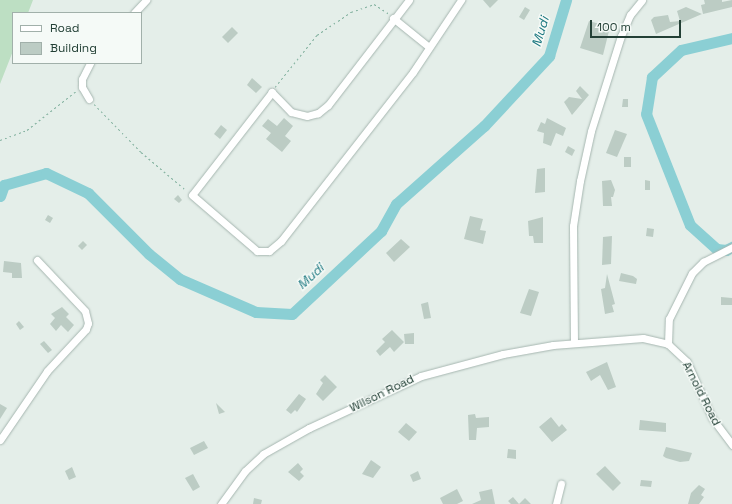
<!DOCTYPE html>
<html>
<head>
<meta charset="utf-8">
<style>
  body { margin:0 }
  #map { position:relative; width:732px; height:504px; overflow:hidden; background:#e4eee9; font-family:"Space Grotesk",sans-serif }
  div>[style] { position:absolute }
  .green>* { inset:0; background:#bddfc3 }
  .river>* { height:11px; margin:-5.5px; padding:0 5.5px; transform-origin:5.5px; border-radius:5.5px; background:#8bcfd4 }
  .building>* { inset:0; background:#bcccc4 }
  .path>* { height:1px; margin-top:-0.5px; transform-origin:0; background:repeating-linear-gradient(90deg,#84b2a0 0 2px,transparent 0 5px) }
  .roads { filter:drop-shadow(0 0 1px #a6b6b0) drop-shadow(0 0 1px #a6b6b0) }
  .minor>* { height:7px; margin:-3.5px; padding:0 3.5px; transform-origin:3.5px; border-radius:3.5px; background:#fff }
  span { translate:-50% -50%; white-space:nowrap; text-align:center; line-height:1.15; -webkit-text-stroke:3px #f5faf7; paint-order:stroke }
  .street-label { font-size:12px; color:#234036 }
  .water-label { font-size:13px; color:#1b777f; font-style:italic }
  .legend { position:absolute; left:12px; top:12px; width:130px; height:52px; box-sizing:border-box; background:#f5faf7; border:1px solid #a1b0aa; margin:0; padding:5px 7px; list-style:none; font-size:12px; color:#234036 }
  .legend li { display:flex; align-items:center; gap:8px; height:20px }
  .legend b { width:20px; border:1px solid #a1b0aa }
  .scale { position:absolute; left:590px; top:20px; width:91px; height:18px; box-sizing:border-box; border:2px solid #234036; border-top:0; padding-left:5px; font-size:12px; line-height:14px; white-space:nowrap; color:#234036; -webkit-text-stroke:3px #f5faf7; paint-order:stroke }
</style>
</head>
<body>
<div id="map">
  <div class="green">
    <div style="clip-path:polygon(0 0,33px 0,28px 13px,13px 13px,13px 51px,0 84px)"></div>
  </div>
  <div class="river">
    <div style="left:732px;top:38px;width:52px;rotate:166.8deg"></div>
    <div style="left:681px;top:50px;width:40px;rotate:137deg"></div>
    <div style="left:652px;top:77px;width:37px;rotate:99deg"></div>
    <div style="left:646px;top:114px;width:119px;rotate:68.4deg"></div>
    <div style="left:690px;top:225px;width:36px;rotate:42deg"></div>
    <div style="left:717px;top:249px;width:9px;rotate:6deg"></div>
    <div style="left:726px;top:250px;width:7px;rotate:-27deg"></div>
    <div style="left:0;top:196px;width:12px;rotate:-70deg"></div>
    <div style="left:4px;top:185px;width:44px;rotate:-15.9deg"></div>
    <div style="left:46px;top:173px;width:47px;rotate:25.5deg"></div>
    <div style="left:88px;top:193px;width:86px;rotate:45deg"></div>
    <div style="left:149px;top:254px;width:40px;rotate:39deg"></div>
    <div style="left:180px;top:279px;width:83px;rotate:23.5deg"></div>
    <div style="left:256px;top:312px;width:36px;rotate:3deg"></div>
    <div style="left:292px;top:314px;width:122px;rotate:-43deg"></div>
    <div style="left:381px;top:231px;width:31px;rotate:-61deg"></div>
    <div style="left:396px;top:204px;width:118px;rotate:-41.6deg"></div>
    <div style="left:484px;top:126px;width:96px;rotate:-47.1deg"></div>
    <div style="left:549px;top:56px;width:59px;rotate:-73.1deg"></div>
  </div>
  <div class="building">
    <div style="clip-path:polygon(483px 0,498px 0,490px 8px)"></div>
    <div style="clip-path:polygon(704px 0,722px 0,722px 2px,732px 0,732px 7px,703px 14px,701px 5px,705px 4px)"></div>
    <div style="clip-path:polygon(525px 7px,530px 10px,524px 20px,519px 17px)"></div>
    <div style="clip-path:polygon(686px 7px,702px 14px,656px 34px,651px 20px,654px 17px,668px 15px,670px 22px,680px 21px,677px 11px)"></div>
    <div style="clip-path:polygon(589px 21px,610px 27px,603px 55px,580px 48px)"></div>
    <div style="clip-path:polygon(232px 27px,238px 33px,228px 43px,222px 37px)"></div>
    <div style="clip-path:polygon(252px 78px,262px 87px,256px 93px,247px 85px)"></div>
    <div style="clip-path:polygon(580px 86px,589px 95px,572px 115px,564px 102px,569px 97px,582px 99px,576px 91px)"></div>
    <div style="clip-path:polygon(623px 99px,628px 99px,628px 107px,622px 107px)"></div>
    <div style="clip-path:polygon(284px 118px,293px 126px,285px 136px,291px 141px,282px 152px,266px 139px,271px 133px,262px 126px,268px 119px,277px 126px)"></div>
    <div style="clip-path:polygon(547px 118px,566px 128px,563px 136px,556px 133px,551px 146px,543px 143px,544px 133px,537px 131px,541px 122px,545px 124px)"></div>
    <div style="clip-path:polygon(221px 125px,227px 130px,220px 139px,214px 134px)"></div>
    <div style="clip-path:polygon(615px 130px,627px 134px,617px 157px,606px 153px)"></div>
    <div style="clip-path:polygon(568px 146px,575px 150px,572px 156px,565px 152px)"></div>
    <div style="clip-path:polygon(624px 157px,631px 157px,631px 167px,624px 167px)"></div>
    <div style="clip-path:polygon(545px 168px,545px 192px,535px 193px,537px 169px)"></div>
    <div style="clip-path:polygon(611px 180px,615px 190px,613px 197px,611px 197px,612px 206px,603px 206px,602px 181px)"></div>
    <div style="clip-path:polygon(645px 180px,650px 181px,650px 190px,645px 190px)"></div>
    <div style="clip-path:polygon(178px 195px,182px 200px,179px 203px,174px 199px)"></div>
    <div style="clip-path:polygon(48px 215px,53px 218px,50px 223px,45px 220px)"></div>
    <div style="clip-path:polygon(470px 216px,483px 219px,480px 230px,486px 231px,483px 244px,464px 239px)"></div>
    <div style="clip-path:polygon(543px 217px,543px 243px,534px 243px,533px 236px,529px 236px,528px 221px)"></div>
    <div style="clip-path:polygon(647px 228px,654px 229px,653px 237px,646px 236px)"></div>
    <div style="clip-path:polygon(612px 236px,611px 264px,602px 265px,603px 237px)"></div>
    <div style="clip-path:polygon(401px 239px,410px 247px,394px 262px,386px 253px)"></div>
    <div style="clip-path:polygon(83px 241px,87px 245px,82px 250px,78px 246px)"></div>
    <div style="clip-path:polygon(4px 261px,21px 263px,22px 278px,12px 278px,12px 273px,3px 272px)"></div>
    <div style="clip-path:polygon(621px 273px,633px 276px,637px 279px,636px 284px,619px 281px)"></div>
    <div style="clip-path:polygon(607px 274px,615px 304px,612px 305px,614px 312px,605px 314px,601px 289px,605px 288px)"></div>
    <div style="clip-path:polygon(529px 289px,539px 292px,531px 316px,520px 313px)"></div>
    <div style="clip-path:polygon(721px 297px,732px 298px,732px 305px,721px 305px)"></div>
    <div style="clip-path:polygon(428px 302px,431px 318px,424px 319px,421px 304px)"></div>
    <div style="clip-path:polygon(62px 307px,69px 314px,66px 317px,74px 325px,68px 332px,61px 325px,56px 331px,50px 324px,55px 318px,51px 314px)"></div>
    <div style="clip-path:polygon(19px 321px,24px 327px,20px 330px,16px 324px)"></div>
    <div style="clip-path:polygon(392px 330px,404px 342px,394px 352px,390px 347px,380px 356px,376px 351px,385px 342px,382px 339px)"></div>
    <div style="clip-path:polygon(414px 333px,414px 344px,405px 344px,404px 334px)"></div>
    <div style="clip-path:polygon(44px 341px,52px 350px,48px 353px,40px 344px)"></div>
    <div style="clip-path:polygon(607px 362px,616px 387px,608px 390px,600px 375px,591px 381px,586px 372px)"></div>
    <div style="clip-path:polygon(325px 375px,337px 387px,323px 401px,316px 394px,323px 383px,320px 380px)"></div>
    <div style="clip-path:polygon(299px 394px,306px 399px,297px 412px,295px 410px,291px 414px,286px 410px)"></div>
    <div style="clip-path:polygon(216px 403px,225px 412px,219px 414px)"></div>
    <div style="clip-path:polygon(0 404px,7px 408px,0 419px)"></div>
    <div style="clip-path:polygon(475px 414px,476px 418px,489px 417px,489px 427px,477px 428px,476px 440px,469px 440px,468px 415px)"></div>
    <div style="clip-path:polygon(551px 417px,559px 427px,562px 424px,567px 430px,552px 442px,539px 427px)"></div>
    <div style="clip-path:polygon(640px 420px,666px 423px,666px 432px,639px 430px)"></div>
    <div style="clip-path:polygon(406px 423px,417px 432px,409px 441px,398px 432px)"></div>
    <div style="clip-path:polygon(204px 441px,208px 448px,194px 455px,190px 448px)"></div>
    <div style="clip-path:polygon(666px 447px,692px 453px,689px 461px,680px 462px,666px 458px,663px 456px)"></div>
    <div style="clip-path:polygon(508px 449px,516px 450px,516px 459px,507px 458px)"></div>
    <div style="clip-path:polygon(371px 460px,381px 467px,373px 478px,362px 474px)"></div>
    <div style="clip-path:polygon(298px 463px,303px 469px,300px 472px,304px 476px,299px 481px,288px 472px)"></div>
    <div style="clip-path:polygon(605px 466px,621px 483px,613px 491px,596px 474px)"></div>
    <div style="clip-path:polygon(72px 467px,76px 477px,69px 480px,65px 471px)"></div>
    <div style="clip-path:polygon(418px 471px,421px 479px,413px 482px,410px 475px)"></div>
    <div style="clip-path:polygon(193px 474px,200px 487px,193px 491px,185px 478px)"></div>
    <div style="clip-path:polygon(641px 480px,652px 481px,651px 487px,640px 486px)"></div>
    <div style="clip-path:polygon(699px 485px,705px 489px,701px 495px,704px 497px,699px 504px,688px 504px,691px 493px)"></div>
    <div style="clip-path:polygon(457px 489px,463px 501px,457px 504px,443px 504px,440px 498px)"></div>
    <div style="clip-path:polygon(492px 489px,495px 504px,472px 504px,481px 500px,479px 492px)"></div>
    <div style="clip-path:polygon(513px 497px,519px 504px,525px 498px,531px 504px,511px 504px,508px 501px)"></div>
    <div style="clip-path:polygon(254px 498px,262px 500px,261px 504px,253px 504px)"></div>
  </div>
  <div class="path">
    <div style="left:275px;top:87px;width:67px;rotate:-51.1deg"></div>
    <div style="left:317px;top:35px;width:25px;rotate:-34deg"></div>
    <div style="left:338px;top:21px;width:16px;rotate:-35deg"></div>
    <div style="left:351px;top:12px;width:24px;rotate:-19deg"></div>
    <div style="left:374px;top:4px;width:17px;rotate:33deg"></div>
    <div style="left:94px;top:104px;width:67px;rotate:45.6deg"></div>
    <div style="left:141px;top:152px;width:60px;rotate:40.3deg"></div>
    <div style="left:0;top:140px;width:29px;rotate:-20deg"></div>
    <div style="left:27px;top:130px;width:63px;rotate:-38.5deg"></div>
  </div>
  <div class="roads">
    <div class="minor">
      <div style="left:409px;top:0;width:133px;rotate:127.6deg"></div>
      <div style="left:328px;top:105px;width:13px;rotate:141deg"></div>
      <div style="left:318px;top:113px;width:11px;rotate:165deg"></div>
      <div style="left:307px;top:116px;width:16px;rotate:-166deg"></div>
      <div style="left:291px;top:112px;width:28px;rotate:-134deg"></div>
      <div style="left:272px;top:92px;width:130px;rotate:127.8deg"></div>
      <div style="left:192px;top:195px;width:86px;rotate:40.7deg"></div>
      <div style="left:257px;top:251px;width:12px"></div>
      <div style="left:269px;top:251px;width:16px;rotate:-40deg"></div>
      <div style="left:281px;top:241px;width:214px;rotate:-52deg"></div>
      <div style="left:413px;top:72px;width:87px;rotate:-56.3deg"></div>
      <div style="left:134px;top:13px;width:18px;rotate:-47deg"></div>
      <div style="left:393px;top:18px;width:46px;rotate:38.9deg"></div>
      <div style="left:89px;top:99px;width:14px;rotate:-120deg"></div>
      <div style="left:82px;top:87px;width:8px;rotate:-90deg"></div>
      <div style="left:82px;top:79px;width:18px;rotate:-63deg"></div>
      <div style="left:574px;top:343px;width:117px;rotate:-90.5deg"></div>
      <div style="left:573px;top:226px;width:46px;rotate:-81.2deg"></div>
      <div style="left:580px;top:181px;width:51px;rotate:-77.6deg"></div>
      <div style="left:591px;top:131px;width:100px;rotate:-72.5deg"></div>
      <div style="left:621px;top:36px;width:23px;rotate:-67deg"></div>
      <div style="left:630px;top:15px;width:19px;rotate:-51deg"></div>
      <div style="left:668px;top:344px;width:25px;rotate:-88deg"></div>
      <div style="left:669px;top:319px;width:51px;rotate:-63.4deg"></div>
      <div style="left:692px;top:273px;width:16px;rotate:-45deg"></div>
      <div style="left:703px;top:262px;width:33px;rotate:-27deg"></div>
      <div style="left:0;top:440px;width:83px;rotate:-55.7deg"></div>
      <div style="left:47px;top:371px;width:57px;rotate:-47.1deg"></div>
      <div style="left:86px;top:329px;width:6px;rotate:-72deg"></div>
      <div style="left:88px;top:323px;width:12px;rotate:-104deg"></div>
      <div style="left:85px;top:311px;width:70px;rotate:-133.3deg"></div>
      <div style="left:221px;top:504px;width:41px;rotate:-54deg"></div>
      <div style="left:245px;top:471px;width:25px;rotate:-43deg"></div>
      <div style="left:263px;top:454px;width:53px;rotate:-29.5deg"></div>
      <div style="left:309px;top:428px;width:123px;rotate:-24.9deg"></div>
      <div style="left:421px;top:376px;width:85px;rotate:-15deg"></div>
      <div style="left:503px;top:354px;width:51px;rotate:-10.2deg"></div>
      <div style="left:553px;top:345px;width:90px;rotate:-4.4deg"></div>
      <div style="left:643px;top:338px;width:26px;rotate:13deg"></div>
      <div style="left:668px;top:344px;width:26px;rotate:43deg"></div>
      <div style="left:687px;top:362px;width:61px;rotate:65.9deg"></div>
      <div style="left:712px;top:418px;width:34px;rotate:53deg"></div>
      <div style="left:556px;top:504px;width:21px;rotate:-76deg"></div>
    </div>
  </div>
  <div class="street-label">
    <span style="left:382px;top:394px;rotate:-26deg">Wilson Road</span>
    <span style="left:701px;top:394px;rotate:63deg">Arnold Road</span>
  </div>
  <div class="water-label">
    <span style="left:541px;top:32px;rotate:-73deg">Mudi</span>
    <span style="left:311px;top:277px;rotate:-43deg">Mudi</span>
  </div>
  <ul class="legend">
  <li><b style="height:5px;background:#fff"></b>Road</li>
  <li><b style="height:11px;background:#bcccc4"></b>Building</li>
  </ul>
  <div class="scale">100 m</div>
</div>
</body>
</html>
